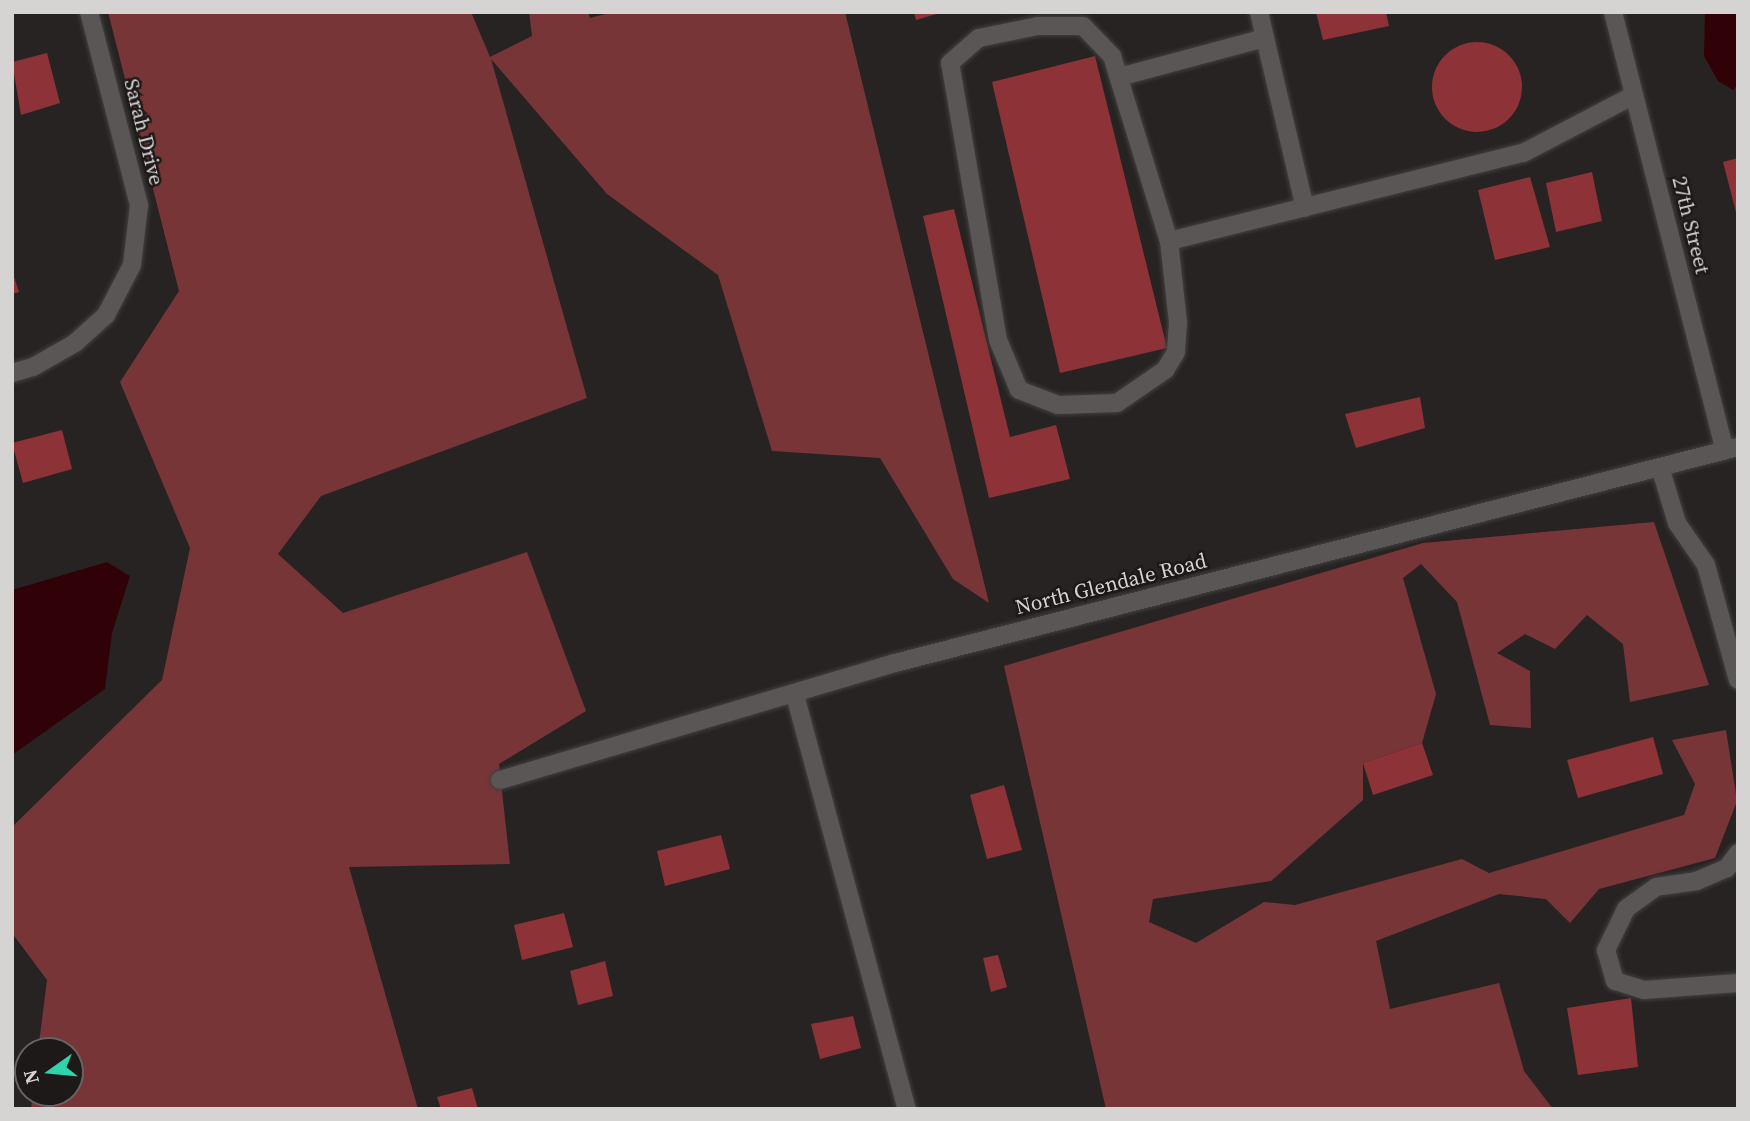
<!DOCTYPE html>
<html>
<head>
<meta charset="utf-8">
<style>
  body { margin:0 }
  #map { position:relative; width:1750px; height:1121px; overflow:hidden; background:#272323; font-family:"Source Serif 4",serif }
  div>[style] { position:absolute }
  .green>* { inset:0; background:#783537 }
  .water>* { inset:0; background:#300207 }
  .building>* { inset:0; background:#8d3337 }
  .round { border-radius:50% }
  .roads { filter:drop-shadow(0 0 2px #434040) drop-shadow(0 0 2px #434040) }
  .minor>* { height:18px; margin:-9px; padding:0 9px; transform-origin:9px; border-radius:9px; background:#5b5656 }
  span { translate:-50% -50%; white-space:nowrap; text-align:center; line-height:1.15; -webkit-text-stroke:5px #1d1919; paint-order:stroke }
  .street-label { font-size:21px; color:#d6d3d3 }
  .frame { position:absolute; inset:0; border:14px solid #d6d3d3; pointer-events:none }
  .north { position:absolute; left:14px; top:1037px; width:70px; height:70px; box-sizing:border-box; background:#1d1919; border:2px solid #676363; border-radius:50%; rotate:255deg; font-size:19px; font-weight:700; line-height:28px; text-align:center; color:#d6d3d3 }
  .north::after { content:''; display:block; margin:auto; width:24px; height:32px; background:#2ed4aa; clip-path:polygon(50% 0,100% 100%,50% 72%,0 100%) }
</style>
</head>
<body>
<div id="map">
  <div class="green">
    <div style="clip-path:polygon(108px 12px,471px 12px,490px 57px,532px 36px,529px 12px,588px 12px,590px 18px,613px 12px,845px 12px,989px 603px,953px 579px,880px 458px,772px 451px,718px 275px,607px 194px,491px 59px,587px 398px,321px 496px,278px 554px,343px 613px,527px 552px,586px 711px,499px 764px,510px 864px,349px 867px,418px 1109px,31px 1109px,33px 1093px,70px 1093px,70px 1051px,38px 1051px,47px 980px,12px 933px,12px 827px,162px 680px,190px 548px,120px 382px,179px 291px)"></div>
    <div style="clip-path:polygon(1654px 522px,1709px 685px,1630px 702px,1623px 644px,1587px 615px,1555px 649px,1525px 634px,1497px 653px,1530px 671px,1531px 728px,1490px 725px,1457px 602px,1421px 564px,1403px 578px,1436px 694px,1422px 743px,1363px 763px,1363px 800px,1271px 881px,1153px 899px,1149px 922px,1196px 943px,1264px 902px,1295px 905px,1462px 859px,1489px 873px,1684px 815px,1695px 784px,1672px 740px,1726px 730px,1737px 801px,1715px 858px,1599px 889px,1570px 923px,1546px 899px,1499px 894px,1376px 941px,1390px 1009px,1499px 983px,1524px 1071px,1553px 1109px,1106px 1109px,1004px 666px,1423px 543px)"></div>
  </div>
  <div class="water">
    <div style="clip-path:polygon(1705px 12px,1738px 12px,1738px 84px,1733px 90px,1718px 81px,1704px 56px)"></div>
    <div style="clip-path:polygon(107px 562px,130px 576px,112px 633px,105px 689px,12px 755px,12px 590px)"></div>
  </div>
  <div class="building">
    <div style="clip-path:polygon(914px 12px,940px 12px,940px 13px,916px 20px)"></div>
    <div style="clip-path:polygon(1316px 12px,1386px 12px,1389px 26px,1323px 40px)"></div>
    <div class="round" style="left:1432px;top:42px;width:90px;height:90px"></div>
    <div style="clip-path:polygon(47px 53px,60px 103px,21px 115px,12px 62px)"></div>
    <div style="clip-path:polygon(1095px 56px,1167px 348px,1060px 373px,992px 82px)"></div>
    <div style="clip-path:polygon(1738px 158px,1738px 216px,1737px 216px,1723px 162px)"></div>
    <div style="clip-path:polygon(1592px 172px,1602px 221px,1556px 232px,1546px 183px)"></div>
    <div style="clip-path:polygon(1530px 177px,1550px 247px,1495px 260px,1478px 190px)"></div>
    <div style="clip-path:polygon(954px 209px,1010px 437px,1056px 425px,1070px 479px,989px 498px,923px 216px)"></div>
    <div style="clip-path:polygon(12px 271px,19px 292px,12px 294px)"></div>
    <div style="clip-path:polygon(1420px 397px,1425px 428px,1356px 448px,1345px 414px)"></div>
    <div style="clip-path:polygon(62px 430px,72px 469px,23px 483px,12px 443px)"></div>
    <div style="clip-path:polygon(1653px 737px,1663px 774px,1578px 798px,1567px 760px)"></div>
    <div style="clip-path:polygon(1422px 743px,1433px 775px,1373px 795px,1363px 763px)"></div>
    <div style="clip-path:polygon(1004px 785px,1022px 850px,987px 859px,970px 795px)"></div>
    <div style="clip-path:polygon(721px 835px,730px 869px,665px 886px,657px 851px)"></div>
    <div style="clip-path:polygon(564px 913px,573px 947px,522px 960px,514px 925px)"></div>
    <div style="clip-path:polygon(998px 955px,1007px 987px,991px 992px,983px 958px)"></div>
    <div style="clip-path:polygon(605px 961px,613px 996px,578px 1005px,570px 971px)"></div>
    <div style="clip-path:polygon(1631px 998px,1638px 1067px,1578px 1075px,1567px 1008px)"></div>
    <div style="clip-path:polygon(853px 1016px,861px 1048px,820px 1059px,811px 1024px)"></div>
    <div style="clip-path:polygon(472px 1088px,478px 1109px,441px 1109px,437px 1097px)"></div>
  </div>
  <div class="roads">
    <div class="minor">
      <div style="left:1259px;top:12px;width:201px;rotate:76.8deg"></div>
      <div style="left:1613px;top:12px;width:452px;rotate:75.7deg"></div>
      <div style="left:1119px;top:77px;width:151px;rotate:-15deg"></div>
      <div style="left:1169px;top:241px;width:81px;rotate:83.7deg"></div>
      <div style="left:1178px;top:322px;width:30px;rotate:94deg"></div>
      <div style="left:1176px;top:352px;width:21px;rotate:121deg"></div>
      <div style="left:1165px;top:370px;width:58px;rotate:145.5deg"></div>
      <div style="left:1117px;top:403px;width:59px;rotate:178.1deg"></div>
      <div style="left:1058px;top:405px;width:42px;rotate:-159deg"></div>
      <div style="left:1019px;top:390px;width:54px;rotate:-112.8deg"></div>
      <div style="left:998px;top:340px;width:281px;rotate:-99.8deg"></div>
      <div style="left:950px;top:63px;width:38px;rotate:-41deg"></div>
      <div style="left:979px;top:38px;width:60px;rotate:-11.5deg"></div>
      <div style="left:1038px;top:26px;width:45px"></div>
      <div style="left:1083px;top:26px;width:42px;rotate:46deg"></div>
      <div style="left:1112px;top:56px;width:194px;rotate:72.9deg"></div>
      <div style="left:1169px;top:241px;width:365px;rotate:-14deg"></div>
      <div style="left:1523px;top:153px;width:125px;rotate:-27.6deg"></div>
      <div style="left:12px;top:373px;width:22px;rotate:-16deg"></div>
      <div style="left:33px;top:367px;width:48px;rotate:-29.7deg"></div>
      <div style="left:75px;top:343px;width:42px;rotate:-42.1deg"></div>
      <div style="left:106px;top:315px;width:56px;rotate:-62.5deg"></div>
      <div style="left:132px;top:265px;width:60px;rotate:-83.3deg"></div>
      <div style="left:139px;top:205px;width:199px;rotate:-104.5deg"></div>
      <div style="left:1660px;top:467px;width:59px;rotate:73.1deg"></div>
      <div style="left:1677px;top:523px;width:51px;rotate:55.4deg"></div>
      <div style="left:1706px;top:565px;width:119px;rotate:74.5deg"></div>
      <div style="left:795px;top:695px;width:429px;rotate:74.9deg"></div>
      <div style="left:500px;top:780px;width:412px;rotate:-16.5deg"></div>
      <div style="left:895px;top:663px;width:870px;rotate:-14.37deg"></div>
      <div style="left:1738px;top:853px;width:19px;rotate:126deg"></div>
      <div style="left:1727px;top:868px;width:33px;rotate:157deg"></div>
      <div style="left:1697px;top:881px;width:41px;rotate:171.7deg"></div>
      <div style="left:1656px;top:887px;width:37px;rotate:144deg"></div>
      <div style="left:1626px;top:909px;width:46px;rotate:116deg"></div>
      <div style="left:1606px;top:950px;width:32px;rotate:74deg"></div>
      <div style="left:1615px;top:981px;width:30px;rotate:17deg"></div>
      <div style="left:1644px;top:990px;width:94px;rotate:-4.3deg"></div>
    </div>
  </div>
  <div class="street-label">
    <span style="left:144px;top:132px;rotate:76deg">Sarah Drive</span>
    <span style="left:1691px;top:225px;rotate:76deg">27th Street</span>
    <span style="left:1111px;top:584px;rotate:-14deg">North Glendale Road</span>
  </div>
  <div class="frame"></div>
  <div class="north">N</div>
</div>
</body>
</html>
